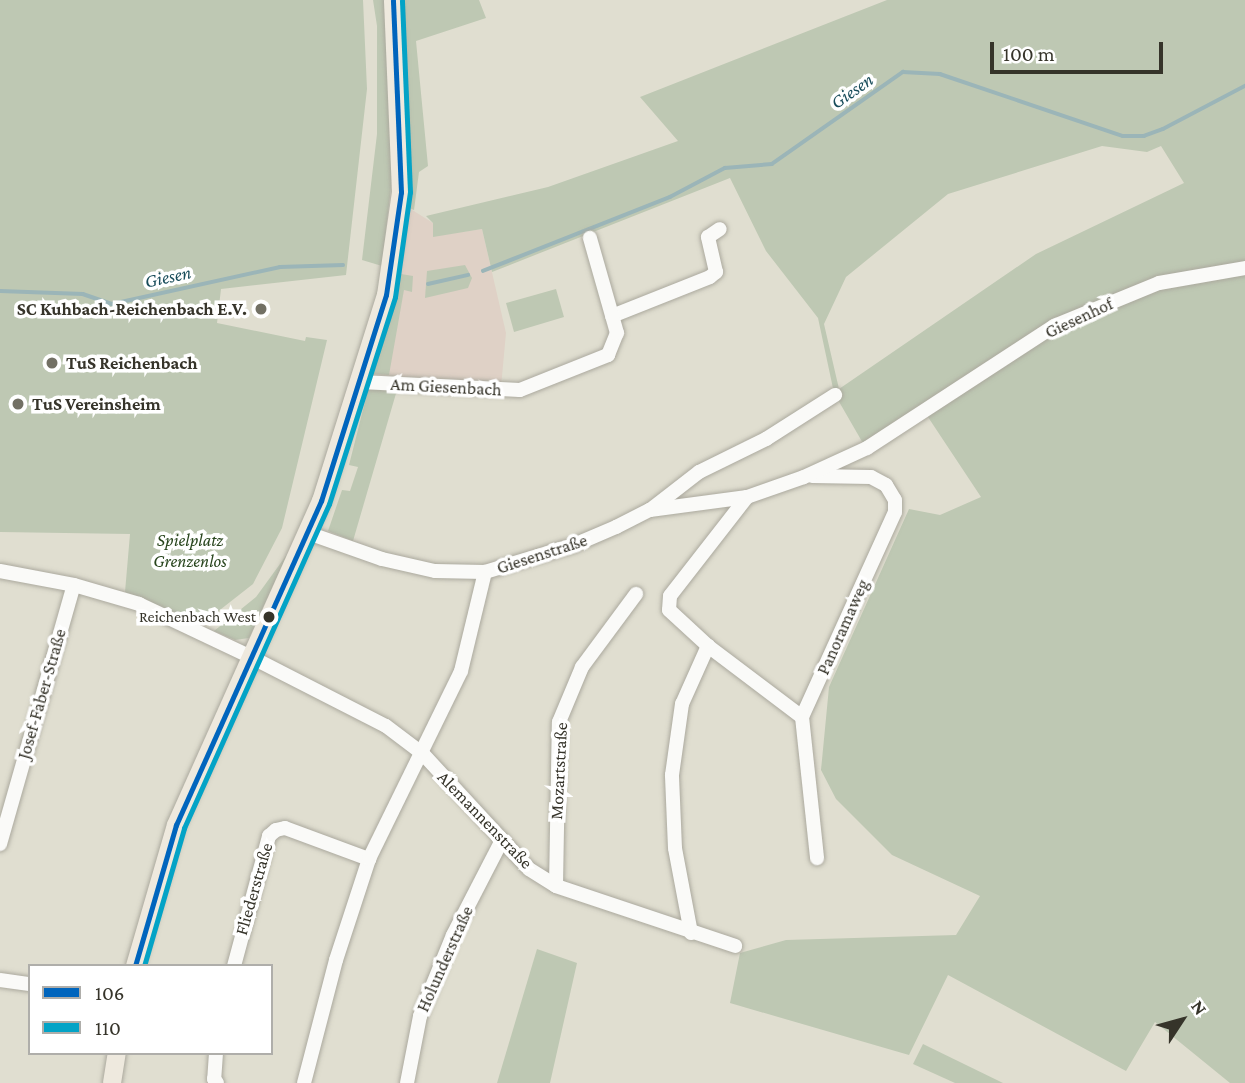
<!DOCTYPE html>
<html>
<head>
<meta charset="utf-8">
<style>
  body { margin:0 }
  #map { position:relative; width:1245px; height:1083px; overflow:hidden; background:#e0ded0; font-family:"Crimson Pro",serif }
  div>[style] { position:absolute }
  .commercial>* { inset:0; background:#dfd1c6 }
  .green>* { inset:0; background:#bec8b3 }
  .stream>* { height:3.5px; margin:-1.75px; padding:0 1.75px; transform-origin:1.75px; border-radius:1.75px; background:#9bb5b8 }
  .roads { filter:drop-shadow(0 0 2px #aba99e) drop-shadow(0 0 2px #aba99e) }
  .minor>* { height:14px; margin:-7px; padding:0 7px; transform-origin:7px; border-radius:7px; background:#fafaf8 }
  .major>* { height:18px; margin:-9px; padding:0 9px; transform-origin:9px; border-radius:9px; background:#eee9de }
  .bus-1>* { height:5px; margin:-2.5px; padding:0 2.5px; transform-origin:2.5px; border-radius:2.5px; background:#0065bd }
  .bus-2>* { height:5px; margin:-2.5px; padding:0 2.5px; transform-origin:2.5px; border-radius:2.5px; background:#03a3c6 }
  .dots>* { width:19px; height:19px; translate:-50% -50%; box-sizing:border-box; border:4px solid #fff; border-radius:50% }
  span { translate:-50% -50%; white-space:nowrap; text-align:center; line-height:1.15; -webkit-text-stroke:7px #fff; paint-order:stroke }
  .bus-label { font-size:16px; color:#36342a }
  .right { translate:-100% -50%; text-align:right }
  .poi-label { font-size:18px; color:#36342a; font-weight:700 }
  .left { translate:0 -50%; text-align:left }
  .street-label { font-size:18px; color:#36342a }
  .park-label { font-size:18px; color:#28451d; font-style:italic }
  .water-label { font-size:19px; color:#184c5a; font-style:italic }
  .legend { position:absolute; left:28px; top:964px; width:245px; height:91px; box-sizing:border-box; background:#fff; border:2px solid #afaeaa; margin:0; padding:9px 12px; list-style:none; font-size:21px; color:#36342a }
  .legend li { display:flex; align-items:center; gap:14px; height:35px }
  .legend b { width:35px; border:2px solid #afaeaa }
  .north { position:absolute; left:1147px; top:985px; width:70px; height:70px; -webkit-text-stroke:5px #fff; paint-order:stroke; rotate:54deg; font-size:19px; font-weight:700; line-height:28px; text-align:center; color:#36342a }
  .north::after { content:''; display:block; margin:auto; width:24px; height:32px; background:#36342a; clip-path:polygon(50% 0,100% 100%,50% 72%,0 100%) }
  .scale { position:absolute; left:990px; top:42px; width:173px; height:32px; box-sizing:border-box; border:4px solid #36342a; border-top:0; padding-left:9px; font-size:21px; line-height:24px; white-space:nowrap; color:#36342a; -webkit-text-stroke:5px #fff; paint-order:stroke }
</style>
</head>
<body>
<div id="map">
  <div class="commercial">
    <div style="clip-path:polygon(409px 208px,433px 223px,434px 236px,482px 229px,506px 333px,501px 387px,372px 374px,401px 274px)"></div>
  </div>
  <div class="green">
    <div style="clip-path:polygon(0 0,363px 0,367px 89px,346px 275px,221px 289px,217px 323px,305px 341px,306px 337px,327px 340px,282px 528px,253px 584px,202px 624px,125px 592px,130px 534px,0 532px)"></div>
    <div style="clip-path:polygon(373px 0,386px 0,392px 178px,382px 266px,362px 260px,377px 134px,377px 26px)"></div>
    <div style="clip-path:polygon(399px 0,479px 0,486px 18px,416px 41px,428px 166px,419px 172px,414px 210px,409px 208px,405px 34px)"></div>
    <div style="clip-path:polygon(evenodd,887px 0,1245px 0,1245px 1083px,1230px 1083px,1155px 1022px,1126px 1071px,948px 975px,909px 1055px,730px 1003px,740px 953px,786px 940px,956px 935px,980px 896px,892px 855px,836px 799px,821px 770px,829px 687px,909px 509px,940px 515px,981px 497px,922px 408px,864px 445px,834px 393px,818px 318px,766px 251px,730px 178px,492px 272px,482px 229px,433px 237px,433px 223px,426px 216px,548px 187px,678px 141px,640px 97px,887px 0,1102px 146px,1147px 152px,1161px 146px,1184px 183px,1036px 254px,839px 389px,824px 324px,846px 277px,948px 194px,1102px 146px)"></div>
    <div style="clip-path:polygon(465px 265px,472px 278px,468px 288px,425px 298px,427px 271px)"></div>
    <div style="clip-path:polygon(401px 274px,413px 276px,412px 292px,404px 290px,389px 375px,372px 374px)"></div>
    <div style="clip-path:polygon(556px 289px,564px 317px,514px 332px,506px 303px)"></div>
    <div style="clip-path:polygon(369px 386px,397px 390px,353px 541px,328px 531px,342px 490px,350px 491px,358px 467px,349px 465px)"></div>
    <div style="clip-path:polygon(288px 553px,249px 638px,235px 640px,214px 631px,256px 597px)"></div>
    <div style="clip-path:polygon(537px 949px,577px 963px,550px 1083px,497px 1083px)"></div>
    <div style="clip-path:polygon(923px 1044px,1003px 1083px,955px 1083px,913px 1064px)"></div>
  </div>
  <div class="stream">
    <div style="left:483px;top:271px;width:201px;rotate:-21.6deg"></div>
    <div style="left:670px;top:197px;width:62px;rotate:-27.8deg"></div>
    <div style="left:725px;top:168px;width:47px;rotate:-4.9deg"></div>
    <div style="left:772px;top:164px;width:160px;rotate:-35.1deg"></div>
    <div style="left:903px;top:72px;width:37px;rotate:3deg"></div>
    <div style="left:940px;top:74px;width:193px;rotate:18.7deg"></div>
    <div style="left:1123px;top:136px;width:21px"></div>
    <div style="left:1144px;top:136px;width:20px;rotate:-20deg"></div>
    <div style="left:1163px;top:129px;width:93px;rotate:-27.7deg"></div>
    <div style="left:428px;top:284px;width:41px;rotate:-12.7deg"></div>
    <div style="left:0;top:291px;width:83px;rotate:2.1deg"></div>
    <div style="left:83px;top:294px;width:31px;rotate:19deg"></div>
    <div style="left:112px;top:304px;width:172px;rotate:-12.4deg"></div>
    <div style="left:280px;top:267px;width:63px;rotate:-1.8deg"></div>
  </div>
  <div class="roads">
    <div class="minor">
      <div style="left:612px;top:316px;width:105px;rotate:-21.7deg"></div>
      <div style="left:710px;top:277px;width:8px;rotate:-40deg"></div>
      <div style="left:716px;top:272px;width:36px;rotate:-103deg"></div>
      <div style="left:708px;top:237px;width:14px;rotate:-34deg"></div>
      <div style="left:361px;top:382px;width:159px;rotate:2.9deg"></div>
      <div style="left:520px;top:390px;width:95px;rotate:-21.7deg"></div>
      <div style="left:608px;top:355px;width:24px;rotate:-68deg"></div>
      <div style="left:617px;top:333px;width:99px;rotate:-105.9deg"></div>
      <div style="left:812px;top:476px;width:59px;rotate:1deg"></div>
      <div style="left:871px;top:477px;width:17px;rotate:28deg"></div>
      <div style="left:886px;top:485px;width:17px;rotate:59deg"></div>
      <div style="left:895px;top:500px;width:12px;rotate:90deg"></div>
      <div style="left:895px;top:512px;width:225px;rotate:114.4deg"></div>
      <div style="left:802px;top:717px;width:142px;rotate:83.9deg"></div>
      <div style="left:747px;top:497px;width:125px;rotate:127.9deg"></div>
      <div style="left:670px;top:596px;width:14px;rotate:94deg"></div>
      <div style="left:669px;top:610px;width:53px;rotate:42.7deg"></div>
      <div style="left:708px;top:646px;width:118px;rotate:37.1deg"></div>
      <div style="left:650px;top:510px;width:98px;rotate:-7.6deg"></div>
      <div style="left:747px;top:497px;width:60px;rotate:-19.3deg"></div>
      <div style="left:804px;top:477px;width:69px;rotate:-24.7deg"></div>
      <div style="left:867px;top:448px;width:223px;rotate:-33.1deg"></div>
      <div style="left:1054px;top:326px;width:113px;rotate:-22.3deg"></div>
      <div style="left:1159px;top:283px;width:87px;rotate:-9.9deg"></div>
      <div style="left:308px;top:533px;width:78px;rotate:19.4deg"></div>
      <div style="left:382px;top:559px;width:54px;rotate:12.8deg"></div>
      <div style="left:435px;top:571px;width:50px;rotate:1.1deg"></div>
      <div style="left:485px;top:572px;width:93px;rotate:-16.9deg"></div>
      <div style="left:574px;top:545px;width:46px;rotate:-23.2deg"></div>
      <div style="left:616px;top:527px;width:38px;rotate:-27deg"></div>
      <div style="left:650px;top:510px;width:62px;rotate:-37.8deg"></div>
      <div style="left:699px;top:472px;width:75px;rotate:-26.2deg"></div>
      <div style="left:766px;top:439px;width:82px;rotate:-32.5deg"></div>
      <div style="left:0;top:571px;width:75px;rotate:10.7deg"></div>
      <div style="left:74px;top:585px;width:68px;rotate:16.3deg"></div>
      <div style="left:139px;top:604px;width:126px;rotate:25.3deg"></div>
      <div style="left:253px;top:658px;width:149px;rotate:27.1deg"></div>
      <div style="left:386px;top:726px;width:46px;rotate:37.1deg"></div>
      <div style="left:423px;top:754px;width:156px;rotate:47.3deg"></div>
      <div style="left:529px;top:869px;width:32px;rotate:32deg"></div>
      <div style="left:556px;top:886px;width:189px;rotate:18.5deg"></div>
      <div style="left:0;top:844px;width:269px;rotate:-74.1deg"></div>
      <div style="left:556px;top:886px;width:164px;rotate:-89deg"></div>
      <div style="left:559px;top:722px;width:60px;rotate:-67.3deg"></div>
      <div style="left:582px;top:667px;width:91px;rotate:-53.5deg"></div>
      <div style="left:691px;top:933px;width:86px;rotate:-100.7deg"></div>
      <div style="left:675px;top:848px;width:73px;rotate:-92.4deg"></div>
      <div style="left:672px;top:775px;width:72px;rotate:-82deg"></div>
      <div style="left:682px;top:704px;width:64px;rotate:-65.9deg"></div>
      <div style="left:234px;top:966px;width:135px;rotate:-74.9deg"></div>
      <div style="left:269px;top:836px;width:9px;rotate:-41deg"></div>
      <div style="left:276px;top:830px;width:9px;rotate:-13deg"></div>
      <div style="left:285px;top:828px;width:90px;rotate:20.3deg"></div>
      <div style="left:0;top:980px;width:30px;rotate:8deg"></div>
      <div style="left:216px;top:1053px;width:26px;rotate:94deg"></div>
      <div style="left:214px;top:1079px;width:5px;rotate:53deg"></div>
      <div style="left:304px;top:1083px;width:127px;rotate:-75.4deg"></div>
      <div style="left:336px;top:960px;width:106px;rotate:-71.9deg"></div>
      <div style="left:369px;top:859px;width:209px;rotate:-63.9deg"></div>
      <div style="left:461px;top:671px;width:102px;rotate:-76.4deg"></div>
      <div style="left:407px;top:1083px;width:68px;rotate:-79deg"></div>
      <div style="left:420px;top:1016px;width:87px;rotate:-67.8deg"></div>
      <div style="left:453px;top:935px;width:107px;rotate:-62.7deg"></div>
    </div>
    <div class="major">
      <div style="left:135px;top:966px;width:147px;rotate:-73.8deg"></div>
      <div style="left:176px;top:825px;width:355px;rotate:-65.9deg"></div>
      <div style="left:321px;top:501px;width:216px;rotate:-72.5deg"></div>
      <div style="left:386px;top:295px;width:104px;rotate:-81.7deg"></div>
      <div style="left:401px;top:192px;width:192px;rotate:-92.4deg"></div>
      <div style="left:112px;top:1083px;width:30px;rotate:-81deg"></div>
    </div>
  </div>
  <div class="bus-1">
    <div style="left:135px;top:966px;width:147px;rotate:-73.8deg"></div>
    <div style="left:176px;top:825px;width:355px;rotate:-65.9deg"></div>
    <div style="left:321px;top:501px;width:216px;rotate:-72.5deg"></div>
    <div style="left:386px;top:295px;width:104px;rotate:-81.7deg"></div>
    <div style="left:401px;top:192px;width:192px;rotate:-92.4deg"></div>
  </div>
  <div class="bus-2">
    <div style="left:144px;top:966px;width:144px;rotate:-73.8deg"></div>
    <div style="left:184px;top:828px;width:355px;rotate:-65.9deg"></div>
    <div style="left:329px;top:504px;width:217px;rotate:-72.3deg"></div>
    <div style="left:395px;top:297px;width:106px;rotate:-81.9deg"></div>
    <div style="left:410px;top:192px;width:192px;rotate:-92.4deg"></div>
  </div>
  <div class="dots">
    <div style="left:261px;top:309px;background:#727064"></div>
    <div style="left:52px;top:363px;background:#727064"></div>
    <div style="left:18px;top:404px;background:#727064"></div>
    <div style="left:269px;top:617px;background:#36342a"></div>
  </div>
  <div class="bus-label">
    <span class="right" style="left:256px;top:617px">Reichenbach West</span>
  </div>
  <div class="poi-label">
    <span class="right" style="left:247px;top:309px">SC Kuhbach-Reichenbach E.V.</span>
    <span class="left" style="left:66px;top:363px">TuS Reichenbach</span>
    <span class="left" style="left:32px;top:404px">TuS Vereinsheim</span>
  </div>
  <div class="street-label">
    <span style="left:1079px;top:318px;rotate:-25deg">Giesenhof</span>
    <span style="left:446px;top:387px;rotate:3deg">Am Giesenbach</span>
    <span style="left:542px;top:554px;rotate:-18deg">Giesenstraße</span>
    <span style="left:843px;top:627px;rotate:-66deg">Panoramaweg</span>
    <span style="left:42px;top:694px;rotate:-74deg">Josef-Faber-Straße</span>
    <span style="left:559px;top:771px;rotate:-87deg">Mozartstraße</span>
    <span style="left:485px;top:820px;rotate:46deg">Alemannenstraße</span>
    <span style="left:254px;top:889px;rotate:-74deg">Fliederstraße</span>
    <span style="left:445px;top:959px;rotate:-66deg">Holunderstraße</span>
  </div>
  <div class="park-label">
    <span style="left:190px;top:551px">Spielplatz<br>Grenzenlos</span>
  </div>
  <div class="water-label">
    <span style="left:852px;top:91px;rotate:-35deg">Giesen</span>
    <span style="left:168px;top:277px;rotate:-12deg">Giesen</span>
  </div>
  <ul class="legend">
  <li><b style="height:9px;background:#0065bd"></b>106</li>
  <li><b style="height:9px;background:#03a3c6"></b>110</li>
  </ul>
  <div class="north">N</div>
  <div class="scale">100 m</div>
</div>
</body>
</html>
